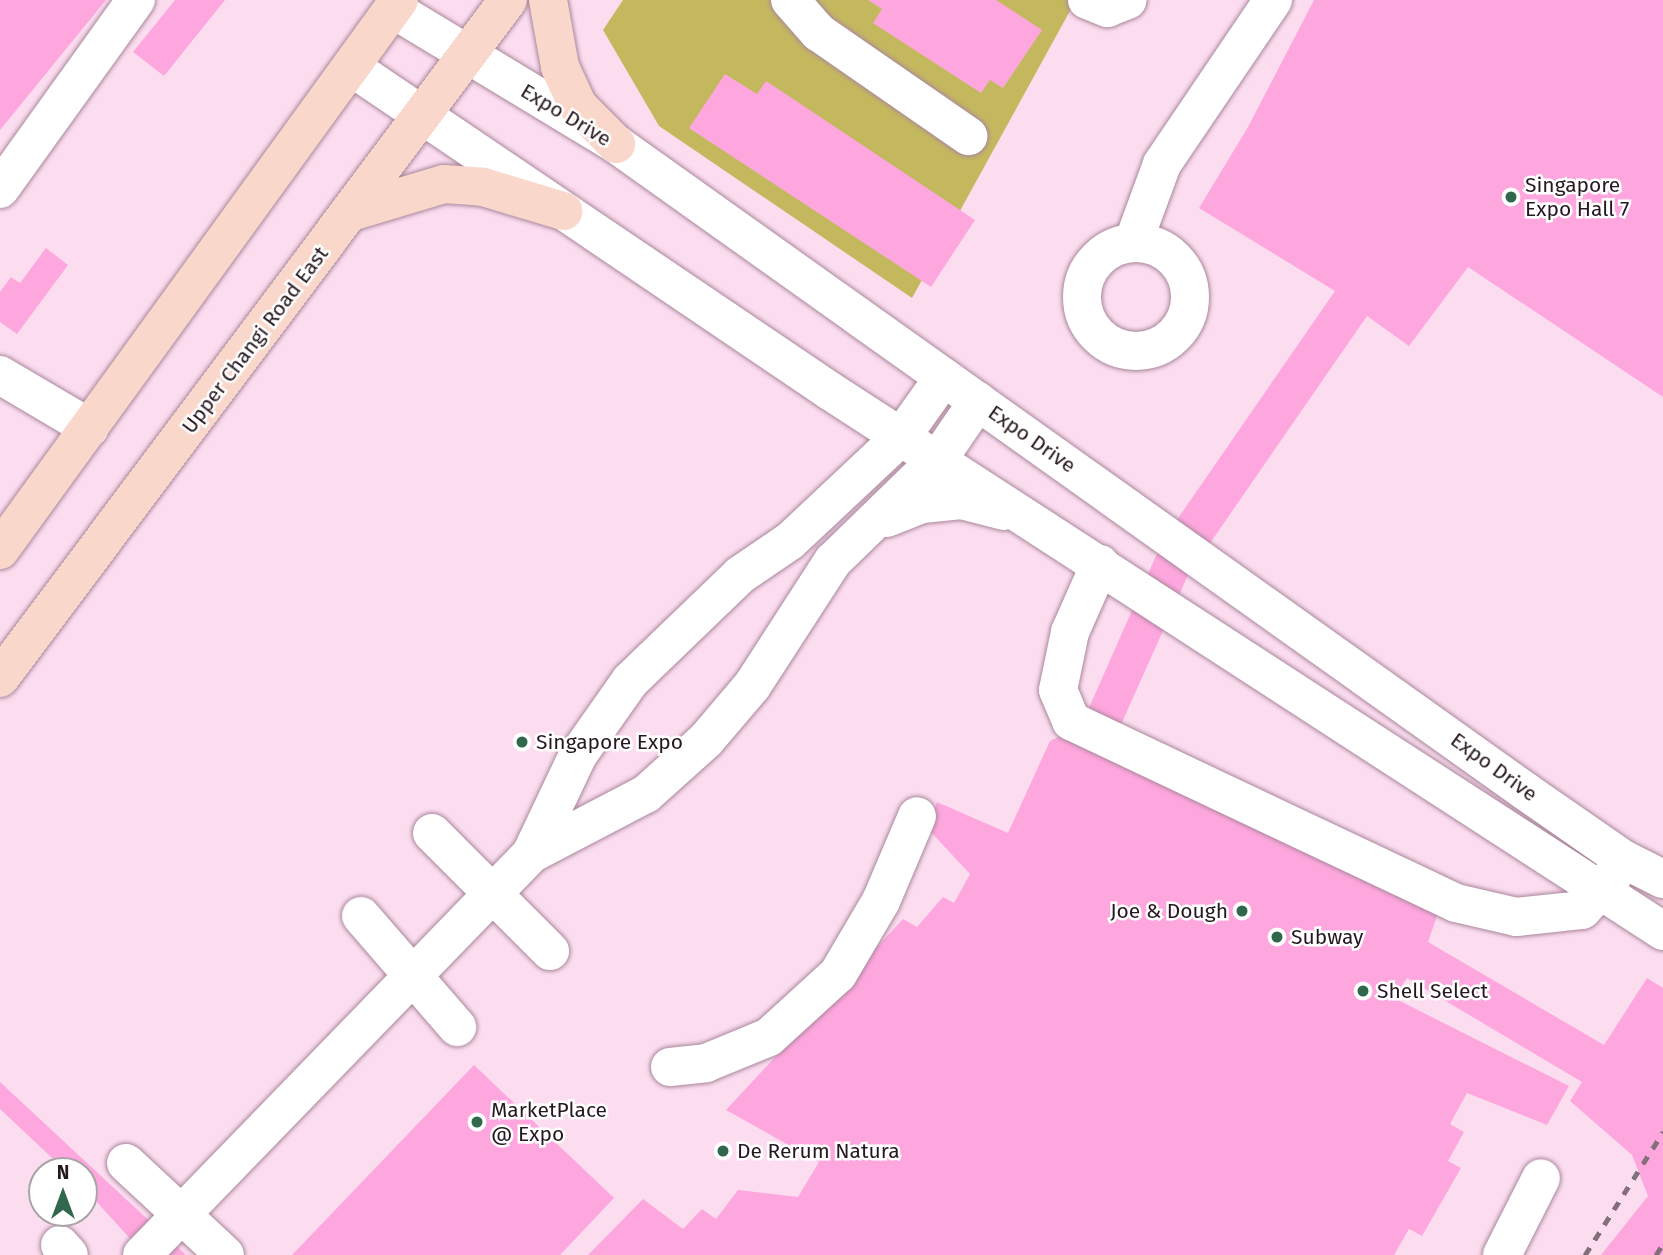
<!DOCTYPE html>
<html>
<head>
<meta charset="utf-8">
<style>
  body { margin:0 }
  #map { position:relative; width:1663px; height:1255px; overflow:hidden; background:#fcddf0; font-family:"Fira Sans",sans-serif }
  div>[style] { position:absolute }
  .green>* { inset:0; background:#c4b85f }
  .building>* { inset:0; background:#fea7de }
  .roads { filter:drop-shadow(0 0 2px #aa879c) drop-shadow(0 0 2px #aa879c) }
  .minor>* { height:38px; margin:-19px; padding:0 19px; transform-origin:19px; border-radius:19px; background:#fff }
  .minor>.ring { margin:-19px; padding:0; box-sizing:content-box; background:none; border:38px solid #fff; border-radius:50% }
  .major>* { height:38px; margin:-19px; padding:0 19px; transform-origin:19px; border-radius:19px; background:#f9d7cb }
  .rail>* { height:5px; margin-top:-2.5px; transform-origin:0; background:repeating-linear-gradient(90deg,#836e7b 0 9px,transparent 0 18px) }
  .dots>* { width:19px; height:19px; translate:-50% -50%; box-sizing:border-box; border:4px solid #fff; border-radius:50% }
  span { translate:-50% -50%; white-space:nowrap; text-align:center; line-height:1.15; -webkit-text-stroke:5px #fff; paint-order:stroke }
  .street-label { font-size:21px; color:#261820 }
  .poi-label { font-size:21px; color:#261820 }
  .left { translate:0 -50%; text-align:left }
  .right { translate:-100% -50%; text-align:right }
  .north { position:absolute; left:28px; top:1157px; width:70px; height:70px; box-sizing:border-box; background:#fff; border:2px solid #a8a3a6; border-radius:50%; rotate:0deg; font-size:19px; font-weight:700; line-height:28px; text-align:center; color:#261820 }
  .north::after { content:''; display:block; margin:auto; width:24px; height:32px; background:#30674d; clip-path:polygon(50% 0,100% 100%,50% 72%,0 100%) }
</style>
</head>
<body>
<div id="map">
  <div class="green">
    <div style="clip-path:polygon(623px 0,1076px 0,912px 298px,659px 126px,603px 30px)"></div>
  </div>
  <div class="building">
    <div style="clip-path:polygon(0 0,106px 0,0 130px)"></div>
    <div style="clip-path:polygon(175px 0,225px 0,164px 76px,133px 52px)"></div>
    <div style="clip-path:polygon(868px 0,996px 0,1042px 30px,1003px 88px,990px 80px,981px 93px,873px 23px,882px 9px)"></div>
    <div style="clip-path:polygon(1314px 0,1663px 0,1663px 397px,1468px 267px,1409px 346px,1367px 316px,1188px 575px,1115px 738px,1448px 884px,1428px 942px,1604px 1045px,1647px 978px,1663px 988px,1663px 1255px,1601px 1255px,1648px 1196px,1632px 1155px,1570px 1101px,1582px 1082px,1407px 978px,1394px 998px,1569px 1086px,1547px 1125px,1467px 1093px,1450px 1124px,1464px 1132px,1448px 1161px,1461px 1168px,1422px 1236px,1409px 1229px,1394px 1255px,588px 1255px,643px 1199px,683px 1229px,702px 1209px,716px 1219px,738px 1190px,798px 1197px,819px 1162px,726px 1110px,903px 919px,917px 927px,943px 897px,954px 903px,970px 874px,927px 828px,937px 802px,1008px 833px,1050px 741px,1081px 726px,1163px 540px,1335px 291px,1199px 208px,1248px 127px)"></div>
    <div style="clip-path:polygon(725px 74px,757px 94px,766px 81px,975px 220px,931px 287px,689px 128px)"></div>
    <div style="clip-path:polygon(46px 248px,68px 265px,17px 334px,0 322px,0 292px,11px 277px,20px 283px)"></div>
    <div style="clip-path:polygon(474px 1065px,614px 1198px,560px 1255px,292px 1255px)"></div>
    <div style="clip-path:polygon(0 1082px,186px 1255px,145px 1255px,84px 1188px,84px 1171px,66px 1171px,0 1109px)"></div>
  </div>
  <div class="roads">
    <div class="minor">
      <div style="left:790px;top:0;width:43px;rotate:48.8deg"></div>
      <div style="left:818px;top:32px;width:183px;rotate:34.7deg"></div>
      <div style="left:1087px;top:0;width:22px;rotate:22deg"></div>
      <div style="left:1107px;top:8px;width:22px;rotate:-21deg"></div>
      <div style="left:393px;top:9px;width:261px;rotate:31.2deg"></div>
      <div style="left:616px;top:144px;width:1116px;rotate:35.44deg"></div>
      <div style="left:1525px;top:791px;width:119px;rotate:34.8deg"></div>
      <div style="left:1623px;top:859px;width:45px;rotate:26.6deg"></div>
      <div style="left:354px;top:69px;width:575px;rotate:34.08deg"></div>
      <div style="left:830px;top:391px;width:993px;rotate:32.95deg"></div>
      <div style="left:0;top:189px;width:233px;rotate:-54.3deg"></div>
      <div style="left:1133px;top:243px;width:84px;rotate:-69.8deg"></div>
      <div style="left:1162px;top:164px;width:198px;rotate:-55.9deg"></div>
      <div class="ring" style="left:1082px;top:243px;width:70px;height:70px"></div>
      <div style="left:0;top:375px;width:104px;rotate:30.5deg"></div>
      <div style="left:887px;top:518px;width:38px;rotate:-22deg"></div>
      <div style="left:922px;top:504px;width:40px;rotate:-5.7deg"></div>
      <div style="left:962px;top:500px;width:43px;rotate:14.7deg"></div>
      <div style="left:1100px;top:564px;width:74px;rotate:113.8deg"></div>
      <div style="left:1070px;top:632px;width:59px;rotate:101.7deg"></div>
      <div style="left:1058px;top:690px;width:34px;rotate:67deg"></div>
      <div style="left:1071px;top:721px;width:426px;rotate:25.3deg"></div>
      <div style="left:1456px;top:903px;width:62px;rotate:13.1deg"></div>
      <div style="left:1516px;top:917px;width:66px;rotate:-6.1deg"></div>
      <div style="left:1582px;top:910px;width:50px;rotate:-48.3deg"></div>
      <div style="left:432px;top:833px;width:167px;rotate:45deg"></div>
      <div style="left:531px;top:854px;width:110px;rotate:-64.6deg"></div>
      <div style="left:578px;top:755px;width:90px;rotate:-54.9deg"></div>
      <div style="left:630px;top:681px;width:153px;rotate:-43.9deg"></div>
      <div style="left:740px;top:575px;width:60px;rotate:-34.2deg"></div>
      <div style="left:790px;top:541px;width:154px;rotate:-43.2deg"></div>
      <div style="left:902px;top:436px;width:72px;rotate:-54.6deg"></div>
      <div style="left:361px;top:916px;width:147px;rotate:49.1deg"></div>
      <div style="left:670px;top:1067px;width:36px;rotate:-6deg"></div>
      <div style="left:706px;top:1063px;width:68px;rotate:-22.4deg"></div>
      <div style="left:769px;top:1037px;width:93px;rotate:-42.4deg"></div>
      <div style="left:838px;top:974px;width:85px;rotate:-59.5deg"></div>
      <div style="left:881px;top:901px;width:92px;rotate:-67deg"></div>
      <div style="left:126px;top:1163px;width:135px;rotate:42.9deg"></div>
      <div style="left:60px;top:1245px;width:13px;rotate:48deg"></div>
      <div style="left:142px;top:1255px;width:559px;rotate:-45.87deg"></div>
      <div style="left:531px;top:854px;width:130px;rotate:-27.6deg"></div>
      <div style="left:646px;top:794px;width:81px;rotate:-42deg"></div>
      <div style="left:706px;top:740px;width:71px;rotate:-49.6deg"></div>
      <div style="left:752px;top:686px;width:149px;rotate:-57.1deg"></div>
      <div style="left:833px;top:561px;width:148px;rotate:-44.2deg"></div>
      <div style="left:939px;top:458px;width:69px;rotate:-55.6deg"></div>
      <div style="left:1502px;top:1255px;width:86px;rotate:-63.1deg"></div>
    </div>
    <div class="major">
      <div style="left:548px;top:0;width:68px;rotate:79.8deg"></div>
      <div style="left:560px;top:67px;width:43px;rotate:65.2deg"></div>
      <div style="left:578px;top:106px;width:54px;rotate:45deg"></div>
      <div style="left:354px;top:211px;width:94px;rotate:-16.7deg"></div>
      <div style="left:444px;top:184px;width:39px;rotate:4deg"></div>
      <div style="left:483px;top:187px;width:84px;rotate:16.7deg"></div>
      <div style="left:0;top:550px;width:679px;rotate:-54.04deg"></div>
      <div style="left:0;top:678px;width:847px;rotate:-53.16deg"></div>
    </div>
  </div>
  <div class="rail">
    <div style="left:1585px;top:1255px;width:146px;rotate:-57.6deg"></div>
    <div style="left:1656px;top:1255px;width:13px;rotate:-58deg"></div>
  </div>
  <div class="dots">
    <div style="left:1511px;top:197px;background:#30674d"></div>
    <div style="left:522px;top:742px;background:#30674d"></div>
    <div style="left:1242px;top:911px;background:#30674d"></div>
    <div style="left:1277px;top:937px;background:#30674d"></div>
    <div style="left:1363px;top:991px;background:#30674d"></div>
    <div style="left:477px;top:1122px;background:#30674d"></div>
    <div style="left:723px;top:1151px;background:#30674d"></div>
  </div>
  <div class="street-label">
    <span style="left:566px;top:115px;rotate:31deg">Expo Drive</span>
    <span style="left:255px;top:340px;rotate:-53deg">Upper Changi Road East</span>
    <span style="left:1032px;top:439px;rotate:35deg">Expo Drive</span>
    <span style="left:1494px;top:767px;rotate:36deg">Expo Drive</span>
  </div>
  <div class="poi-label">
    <span class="left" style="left:1525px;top:197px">Singapore<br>Expo Hall 7</span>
    <span class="left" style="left:536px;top:742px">Singapore Expo</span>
    <span class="right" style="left:1228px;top:911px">Joe &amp; Dough</span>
    <span class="left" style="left:1291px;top:937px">Subway</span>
    <span class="left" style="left:1377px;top:991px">Shell Select</span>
    <span class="left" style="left:491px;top:1122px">MarketPlace<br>@ Expo</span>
    <span class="left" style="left:737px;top:1151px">De Rerum Natura</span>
  </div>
  <div class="north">N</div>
</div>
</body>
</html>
